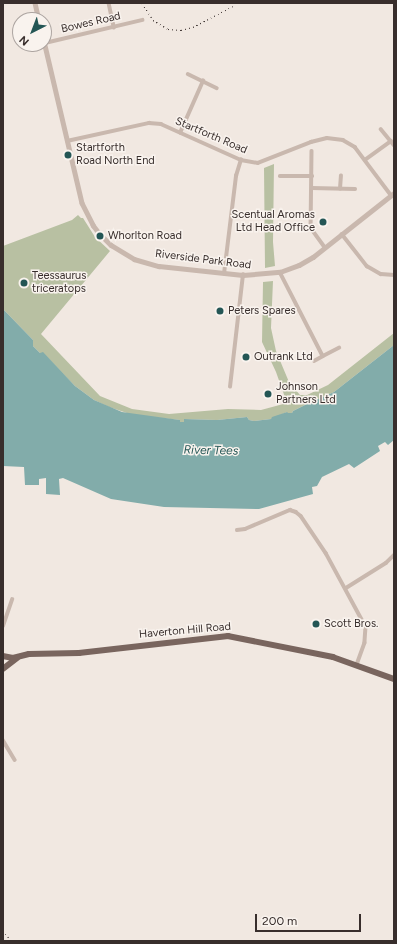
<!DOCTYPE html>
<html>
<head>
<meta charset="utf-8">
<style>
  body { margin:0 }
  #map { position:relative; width:397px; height:944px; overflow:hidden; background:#f1e8e1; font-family:Figtree,sans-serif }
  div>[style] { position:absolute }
  .green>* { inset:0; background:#b8c0a2 }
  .water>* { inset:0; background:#82acaa }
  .minor>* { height:3.5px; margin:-1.75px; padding:0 1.75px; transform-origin:1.75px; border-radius:1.75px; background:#c9b8ae }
  .tertiary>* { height:4.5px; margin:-2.25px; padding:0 2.25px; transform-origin:2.25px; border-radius:2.25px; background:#c9b8ae }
  .primary>* { height:5.5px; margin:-2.75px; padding:0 2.75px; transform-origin:2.75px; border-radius:2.75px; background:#79655e }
  .rail>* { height:1px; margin-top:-0.5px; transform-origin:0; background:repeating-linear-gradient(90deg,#382e2c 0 1px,transparent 0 4px) }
  .dots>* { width:11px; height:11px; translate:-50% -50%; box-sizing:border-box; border:2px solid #f9f3ee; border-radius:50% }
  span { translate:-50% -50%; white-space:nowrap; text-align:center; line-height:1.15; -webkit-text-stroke:3px #f9f3ee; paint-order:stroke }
  .street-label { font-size:11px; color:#382e2c }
  .poi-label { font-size:11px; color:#382e2c }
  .left { translate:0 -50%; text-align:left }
  .right { translate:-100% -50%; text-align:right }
  .water-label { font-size:12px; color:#245655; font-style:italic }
  .frame { position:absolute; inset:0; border:4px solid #382e2c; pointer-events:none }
  .north { position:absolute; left:12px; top:12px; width:40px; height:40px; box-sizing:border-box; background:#f9f3ee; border:1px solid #aca4a0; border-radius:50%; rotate:222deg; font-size:11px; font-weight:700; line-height:16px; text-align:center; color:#382e2c }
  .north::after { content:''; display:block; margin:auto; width:14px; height:18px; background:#245655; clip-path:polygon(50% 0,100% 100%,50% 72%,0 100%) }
  .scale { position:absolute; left:255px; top:914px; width:106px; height:18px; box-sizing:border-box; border:2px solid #382e2c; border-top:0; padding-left:5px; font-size:12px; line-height:14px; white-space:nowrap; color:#382e2c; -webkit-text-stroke:3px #f9f3ee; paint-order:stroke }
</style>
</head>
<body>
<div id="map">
  <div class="green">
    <div style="clip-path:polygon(274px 164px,273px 242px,275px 266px,265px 268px,264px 168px)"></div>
    <div style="clip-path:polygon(78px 215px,81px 218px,83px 218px,95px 237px,110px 251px,41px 334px,100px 396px,132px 409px,169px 414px,228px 409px,261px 410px,287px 403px,276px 372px,262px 342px,263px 282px,273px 281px,271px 328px,276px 351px,289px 382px,300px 395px,307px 395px,328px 385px,394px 333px,394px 345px,334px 392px,305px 405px,293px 411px,292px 413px,287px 414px,287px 412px,271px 419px,254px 421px,249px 420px,247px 417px,217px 420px,184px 419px,184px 422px,180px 422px,180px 420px,133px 415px,109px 407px,94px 400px,75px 386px,43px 353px,40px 353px,33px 346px,33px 340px,3px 309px,3px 246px,72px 220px)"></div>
  </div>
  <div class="water">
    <div style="clip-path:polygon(3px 309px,33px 340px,33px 346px,40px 353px,43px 352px,75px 386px,94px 400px,122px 412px,180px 420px,180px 422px,184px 422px,184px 419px,217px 420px,247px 417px,249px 420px,254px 421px,271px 419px,272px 417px,287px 412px,288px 413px,292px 413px,293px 411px,305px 405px,334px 392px,394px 345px,394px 440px,388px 445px,385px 442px,378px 446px,380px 451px,354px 468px,349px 464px,322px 477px,317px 486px,312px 487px,313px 494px,259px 509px,164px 507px,111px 499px,63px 478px,59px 479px,60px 495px,46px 494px,46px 478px,39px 479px,39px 485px,25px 485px,24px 467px,3px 466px)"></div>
  </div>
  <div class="minor">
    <div style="left:109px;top:3px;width:25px;rotate:78deg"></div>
    <div style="left:45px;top:43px;width:100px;rotate:-13.3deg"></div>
    <div style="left:188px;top:74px;width:32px;rotate:26deg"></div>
    <div style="left:381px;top:129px;width:21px;rotate:51deg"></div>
    <div style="left:180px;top:133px;width:57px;rotate:-66.1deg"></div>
    <div style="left:67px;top:141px;width:84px;rotate:-12.4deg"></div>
    <div style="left:149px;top:123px;width:12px;rotate:5deg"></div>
    <div style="left:161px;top:124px;width:88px;rotate:24.2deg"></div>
    <div style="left:241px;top:160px;width:17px;rotate:10deg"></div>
    <div style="left:258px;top:163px;width:57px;rotate:-21.6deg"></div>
    <div style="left:311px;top:142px;width:16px;rotate:-14deg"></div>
    <div style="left:327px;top:138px;width:16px;rotate:7deg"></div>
    <div style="left:343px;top:140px;width:14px;rotate:30deg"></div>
    <div style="left:355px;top:147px;width:60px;rotate:53.1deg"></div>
    <div style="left:312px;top:151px;width:77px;rotate:90.7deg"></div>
    <div style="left:311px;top:228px;width:24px;rotate:54deg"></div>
    <div style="left:365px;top:160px;width:32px;rotate:-36deg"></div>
    <div style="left:280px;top:176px;width:32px"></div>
    <div style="left:312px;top:188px;width:43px;rotate:1.3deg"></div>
    <div style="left:340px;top:189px;width:13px;rotate:-86deg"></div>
    <div style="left:342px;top:234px;width:41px;rotate:52deg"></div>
    <div style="left:367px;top:266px;width:16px;rotate:30deg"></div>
    <div style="left:381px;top:274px;width:13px;rotate:4deg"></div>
    <div style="left:280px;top:272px;width:94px;rotate:62.9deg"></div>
    <div style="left:323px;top:356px;width:18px;rotate:-27deg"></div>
    <div style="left:224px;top:274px;width:99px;rotate:-83deg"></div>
    <div style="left:236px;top:176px;width:17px;rotate:-73deg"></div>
    <div style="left:314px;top:361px;width:10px;rotate:-29deg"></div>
    <div style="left:230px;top:387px;width:113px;rotate:-83.4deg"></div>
    <div style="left:237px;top:530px;width:8px;rotate:-7deg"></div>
    <div style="left:245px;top:529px;width:49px;rotate:-22.9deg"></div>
    <div style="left:290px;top:510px;width:6px;rotate:18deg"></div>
    <div style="left:296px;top:512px;width:6px;rotate:39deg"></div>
    <div style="left:301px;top:516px;width:45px;rotate:56deg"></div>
    <div style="left:326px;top:553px;width:84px;rotate:61.6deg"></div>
    <div style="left:366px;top:627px;width:16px;rotate:94deg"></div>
    <div style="left:365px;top:643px;width:23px;rotate:110deg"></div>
    <div style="left:346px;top:588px;width:47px;rotate:-32deg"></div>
    <div style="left:386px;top:563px;width:11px;rotate:-45deg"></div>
    <div style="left:3px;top:626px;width:28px;rotate:-71deg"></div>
    <div style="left:3px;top:740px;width:23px;rotate:59deg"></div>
  </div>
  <div class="tertiary">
    <div style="left:35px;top:3px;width:17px;rotate:77deg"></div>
    <div style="left:44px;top:41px;width:166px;rotate:76.8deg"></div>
    <div style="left:82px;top:203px;width:25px;rotate:63deg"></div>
    <div style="left:93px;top:225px;width:10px;rotate:53deg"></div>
    <div style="left:99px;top:233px;width:17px;rotate:45deg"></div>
    <div style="left:111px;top:245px;width:27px;rotate:31deg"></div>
    <div style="left:134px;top:259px;width:26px;rotate:16deg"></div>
    <div style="left:159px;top:266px;width:84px;rotate:6.1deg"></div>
    <div style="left:243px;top:275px;width:37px;rotate:-5deg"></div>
    <div style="left:280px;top:272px;width:20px;rotate:-20deg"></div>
    <div style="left:299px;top:265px;width:16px;rotate:-30deg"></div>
    <div style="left:313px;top:257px;width:103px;rotate:-38.3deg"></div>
  </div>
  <div class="primary">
    <div style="left:3px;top:656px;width:10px;rotate:11deg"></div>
    <div style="left:13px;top:658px;width:16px;rotate:-14deg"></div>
    <div style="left:29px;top:654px;width:50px;rotate:-1.1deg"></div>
    <div style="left:79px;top:653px;width:150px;rotate:-6.5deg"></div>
    <div style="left:228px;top:636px;width:107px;rotate:11.3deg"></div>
    <div style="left:333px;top:657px;width:65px;rotate:19.8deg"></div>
    <div style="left:3px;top:669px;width:18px;rotate:-38deg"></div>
  </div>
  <div class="rail">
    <div style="left:142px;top:3px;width:20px;rotate:57deg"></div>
    <div style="left:153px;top:20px;width:17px;rotate:31deg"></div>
    <div style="left:168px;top:29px;width:13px;rotate:4deg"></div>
    <div style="left:181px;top:30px;width:12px;rotate:-14deg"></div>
    <div style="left:193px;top:27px;width:45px;rotate:-27.7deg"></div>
    <div style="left:3px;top:930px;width:14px;rotate:54deg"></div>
  </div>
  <div class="dots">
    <div style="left:68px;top:155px;background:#245655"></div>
    <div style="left:323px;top:222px;background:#245655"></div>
    <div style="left:100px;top:236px;background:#245655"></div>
    <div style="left:24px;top:283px;background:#245655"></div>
    <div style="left:220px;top:311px;background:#245655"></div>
    <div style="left:246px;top:357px;background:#245655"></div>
    <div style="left:268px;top:394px;background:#245655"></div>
    <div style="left:316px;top:624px;background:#245655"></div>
  </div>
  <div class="street-label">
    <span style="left:91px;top:23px;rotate:-13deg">Bowes Road</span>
    <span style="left:211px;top:136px;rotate:23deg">Startforth Road</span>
    <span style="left:203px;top:260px;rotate:7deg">Riverside Park Road</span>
    <span style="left:185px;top:631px;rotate:-5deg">Haverton Hill Road</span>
  </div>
  <div class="poi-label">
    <span class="left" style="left:76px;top:155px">Startforth<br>Road North End</span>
    <span class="right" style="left:315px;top:222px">Scentual Aromas<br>Ltd Head Office</span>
    <span class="left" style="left:108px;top:236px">Whorlton Road</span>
    <span class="left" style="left:32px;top:283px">Teessaurus<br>triceratops</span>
    <span class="left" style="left:228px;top:311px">Peters Spares</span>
    <span class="left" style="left:254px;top:357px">Outrank Ltd</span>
    <span class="left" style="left:276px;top:394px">Johnson<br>Partners Ltd</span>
    <span class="left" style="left:324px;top:624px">Scott Bros.</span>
  </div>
  <div class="water-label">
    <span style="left:211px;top:451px;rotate:1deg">River Tees</span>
  </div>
  <div class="frame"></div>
  <div class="north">N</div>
  <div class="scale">200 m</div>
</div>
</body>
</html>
